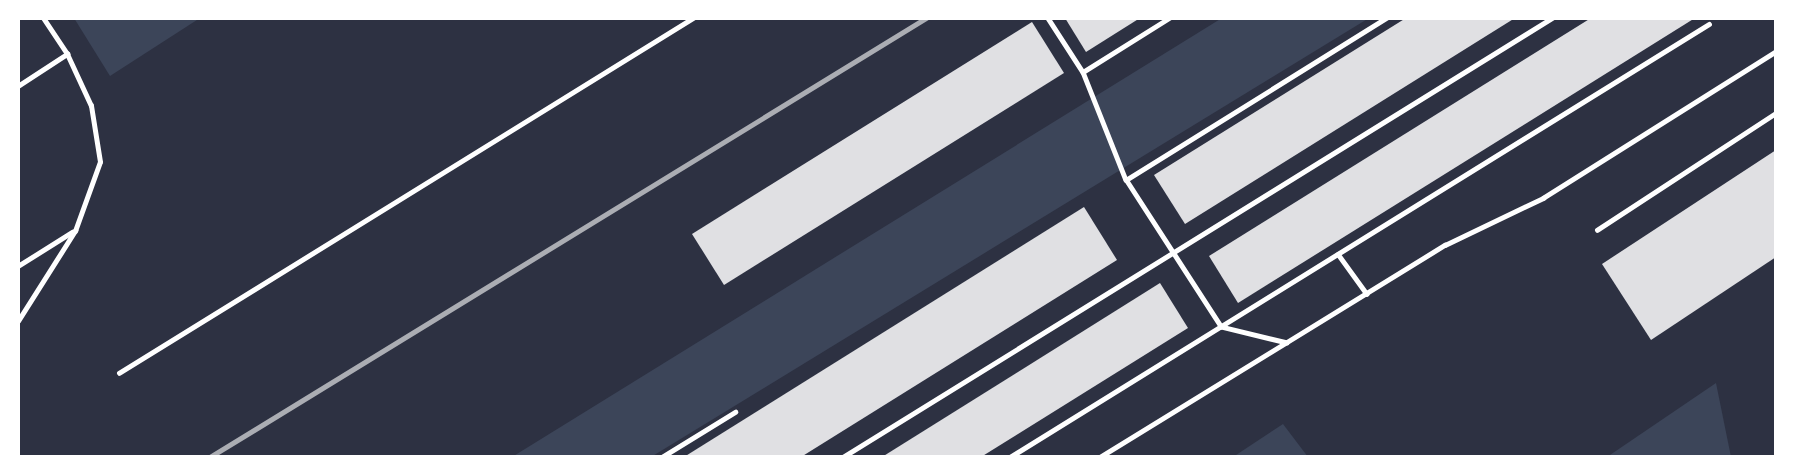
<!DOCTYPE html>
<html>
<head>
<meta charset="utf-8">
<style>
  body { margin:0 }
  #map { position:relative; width:1794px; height:475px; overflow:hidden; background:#2d3142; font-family:Mulish,sans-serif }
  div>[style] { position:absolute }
  .green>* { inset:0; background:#3c4559 }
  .building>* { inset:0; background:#e0e0e3 }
  .service>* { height:4.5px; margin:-2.25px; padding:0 2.25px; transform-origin:2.25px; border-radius:2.25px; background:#fff }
  .rail>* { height:4.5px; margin:-2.25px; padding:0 2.25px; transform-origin:2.25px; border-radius:2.25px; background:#abadb3 }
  span { translate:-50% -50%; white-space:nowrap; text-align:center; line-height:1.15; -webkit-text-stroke:6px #fff; paint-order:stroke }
  .frame { position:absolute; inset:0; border:20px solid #fff; pointer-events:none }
</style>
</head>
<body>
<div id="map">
  <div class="green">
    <div style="clip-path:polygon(74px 18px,200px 18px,110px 76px)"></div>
    <div style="clip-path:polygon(1222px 18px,1369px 18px,651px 457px,512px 457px)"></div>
    <div style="clip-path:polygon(1716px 383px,1731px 457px,1607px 457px)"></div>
    <div style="clip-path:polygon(1283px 424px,1308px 457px,1233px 457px)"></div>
  </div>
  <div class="building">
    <div style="clip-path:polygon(1065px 18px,1140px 18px,1086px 52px)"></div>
    <div style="clip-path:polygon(1406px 18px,1515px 18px,1185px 224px,1154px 175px)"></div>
    <div style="clip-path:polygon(1591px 18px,1695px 18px,1238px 303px,1209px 256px)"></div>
    <div style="clip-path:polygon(1032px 22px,1064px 73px,724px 285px,692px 234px)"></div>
    <div style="clip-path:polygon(1776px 150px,1776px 257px,1651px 340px,1602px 264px)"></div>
    <div style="clip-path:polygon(1084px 207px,1117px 260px,801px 457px,684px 457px)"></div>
    <div style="clip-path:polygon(1160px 283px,1188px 328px,981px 457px,882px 457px)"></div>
  </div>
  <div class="service">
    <div style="left:1048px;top:18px;width:64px;rotate:57.1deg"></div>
    <div style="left:1083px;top:72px;width:116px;rotate:68.3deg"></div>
    <div style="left:1083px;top:72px;width:102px;rotate:-32.1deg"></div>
    <div style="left:18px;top:86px;width:59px;rotate:-33.1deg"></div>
    <div style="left:1597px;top:230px;width:214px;rotate:-33.2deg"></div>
    <div style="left:1338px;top:254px;width:49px;rotate:54.1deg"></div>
    <div style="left:18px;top:266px;width:64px;rotate:-32.2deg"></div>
    <div style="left:18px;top:321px;width:107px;rotate:-57.7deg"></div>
    <div style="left:75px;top:231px;width:73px;rotate:-70.1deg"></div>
    <div style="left:100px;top:162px;width:57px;rotate:-99.1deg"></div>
    <div style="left:91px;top:106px;width:57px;rotate:-114.8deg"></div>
    <div style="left:67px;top:54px;width:43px;rotate:-123.7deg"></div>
    <div style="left:1287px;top:343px;width:68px;rotate:-166.4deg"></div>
    <div style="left:1221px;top:327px;width:175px;rotate:-122.9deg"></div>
    <div style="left:1126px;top:180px;width:306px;rotate:-31.9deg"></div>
    <div style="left:119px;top:373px;width:675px;rotate:-31.74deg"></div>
    <div style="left:662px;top:457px;width:86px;rotate:-31.7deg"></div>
    <div style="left:843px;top:457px;width:834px;rotate:-31.77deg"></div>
    <div style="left:1010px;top:457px;width:822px;rotate:-31.78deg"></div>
    <div style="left:1100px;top:457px;width:405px;rotate:-31.6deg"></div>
    <div style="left:1445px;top:245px;width:109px;rotate:-25.6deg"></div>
    <div style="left:1543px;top:198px;width:275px;rotate:-32.2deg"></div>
  </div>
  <div class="rail">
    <div style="left:210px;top:457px;width:840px;rotate:-31.51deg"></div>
  </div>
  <div class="frame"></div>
</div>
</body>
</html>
